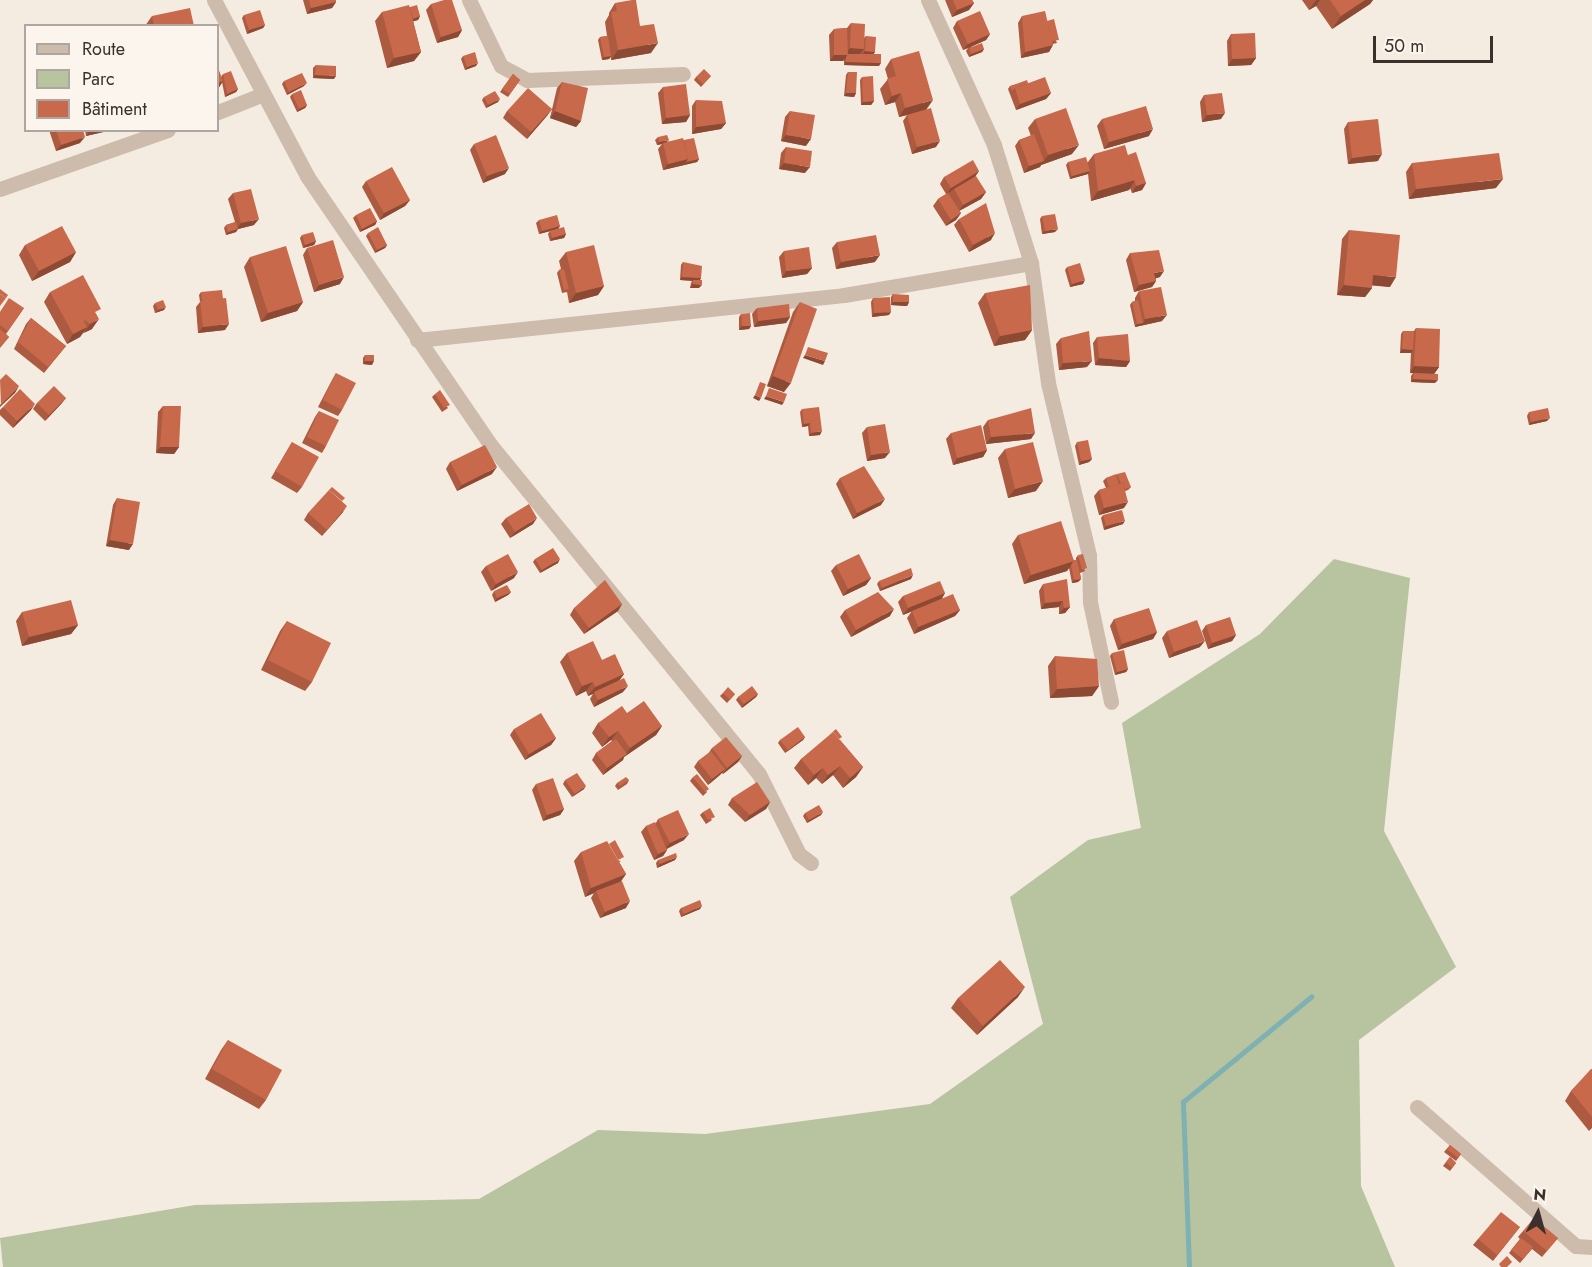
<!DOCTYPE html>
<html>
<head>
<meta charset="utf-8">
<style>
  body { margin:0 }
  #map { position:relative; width:1592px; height:1267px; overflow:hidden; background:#f4ebe1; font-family:Jost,sans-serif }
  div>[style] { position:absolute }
  .green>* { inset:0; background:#b8c4a0 }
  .stream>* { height:4.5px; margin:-2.25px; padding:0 2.25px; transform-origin:2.25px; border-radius:2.25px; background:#7fb0b2 }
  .minor>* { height:15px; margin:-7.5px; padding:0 7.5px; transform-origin:7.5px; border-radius:7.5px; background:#cdbbac }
  .wall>* { inset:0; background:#ac5a40 }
  .shaded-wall>* { inset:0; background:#8c4a34 }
  .building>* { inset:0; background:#c8694b }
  span { translate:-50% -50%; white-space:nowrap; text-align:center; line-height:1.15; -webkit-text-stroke:4.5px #fbf5ee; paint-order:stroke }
  .legend { position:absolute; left:24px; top:24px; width:195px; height:108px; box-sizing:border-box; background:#fbf5ee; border:2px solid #aea6a0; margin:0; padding:8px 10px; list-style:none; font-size:18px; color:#3b302b }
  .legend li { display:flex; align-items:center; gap:12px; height:30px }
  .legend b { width:30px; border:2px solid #aea6a0 }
  .north { position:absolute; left:1508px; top:1183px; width:60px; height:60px; -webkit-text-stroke:4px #fbf5ee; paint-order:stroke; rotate:6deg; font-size:16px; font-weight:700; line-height:24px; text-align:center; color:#3b302b }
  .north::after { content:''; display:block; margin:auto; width:21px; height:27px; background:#3b302b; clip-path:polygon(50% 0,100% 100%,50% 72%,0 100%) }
  .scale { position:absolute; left:1373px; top:36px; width:120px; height:27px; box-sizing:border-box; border:3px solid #3b302b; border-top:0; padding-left:8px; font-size:18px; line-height:21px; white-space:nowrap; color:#3b302b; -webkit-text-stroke:4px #fbf5ee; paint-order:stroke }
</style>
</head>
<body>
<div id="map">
  <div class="green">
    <div style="clip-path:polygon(1334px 559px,1410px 578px,1384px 831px,1456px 967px,1359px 1040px,1361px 1186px,1395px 1267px,3px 1267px,0 1238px,195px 1205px,479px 1199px,598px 1130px,705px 1134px,930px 1104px,1043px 1024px,1010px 897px,1088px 840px,1141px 828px,1122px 723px,1260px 634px)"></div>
  </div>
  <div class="stream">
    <div style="left:1189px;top:1267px;width:165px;rotate:-92.1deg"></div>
    <div style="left:1183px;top:1102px;width:166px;rotate:-39.4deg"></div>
  </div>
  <div class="minor">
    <div style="left:214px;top:0;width:199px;rotate:62.1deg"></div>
    <div style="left:307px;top:176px;width:323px;rotate:55.7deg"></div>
    <div style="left:489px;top:443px;width:427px;rotate:50.8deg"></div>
    <div style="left:759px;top:774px;width:89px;rotate:63.4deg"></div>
    <div style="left:799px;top:854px;width:15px;rotate:37deg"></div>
    <div style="left:469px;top:0;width:73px;rotate:64.1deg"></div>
    <div style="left:501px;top:66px;width:30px;rotate:28deg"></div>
    <div style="left:527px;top:80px;width:156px;rotate:-2.2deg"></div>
    <div style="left:928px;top:0;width:159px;rotate:65.5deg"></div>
    <div style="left:994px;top:145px;width:124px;rotate:72.6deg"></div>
    <div style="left:1031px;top:263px;width:121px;rotate:81.9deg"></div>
    <div style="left:1048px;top:383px;width:177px;rotate:76.6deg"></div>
    <div style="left:1089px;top:555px;width:47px;rotate:88.8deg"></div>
    <div style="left:1090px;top:602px;width:102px;rotate:78.1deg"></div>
    <div style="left:218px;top:112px;width:46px;rotate:-21.6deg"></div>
    <div style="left:0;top:189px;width:178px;rotate:-19.4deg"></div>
    <div style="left:417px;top:340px;width:429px;rotate:-6deg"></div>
    <div style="left:844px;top:295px;width:190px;rotate:-9.7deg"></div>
    <div style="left:1417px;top:1107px;width:211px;rotate:41.2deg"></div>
    <div style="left:1576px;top:1246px;width:16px;rotate:4deg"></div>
  </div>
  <div class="wall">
    <div style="clip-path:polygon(303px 0,336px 0,336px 2px,332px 8px,307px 14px)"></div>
    <div style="clip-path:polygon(945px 0,972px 0,974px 3px,969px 10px,952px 17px)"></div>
    <div style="clip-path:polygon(1302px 0,1373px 0,1370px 4px,1332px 29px,1316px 6px,1309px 10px)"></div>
    <div style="clip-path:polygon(615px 3px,640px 26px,651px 53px,611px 60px,611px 57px,609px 59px,602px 60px,598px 40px,600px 37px,607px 36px,605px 22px,609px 15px,609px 13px)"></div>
    <div style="clip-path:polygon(431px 4px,462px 30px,458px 37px,437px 43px,426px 10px)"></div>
    <div style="clip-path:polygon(410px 7px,420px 16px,418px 20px,413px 21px,421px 52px,414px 61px,387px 68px,375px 21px,382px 12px)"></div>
    <div style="clip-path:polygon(244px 15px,265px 25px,263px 28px,247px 34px,242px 18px)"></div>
    <div style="clip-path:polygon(152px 16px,194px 26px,145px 26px)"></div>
    <div style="clip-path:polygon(1022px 16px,1047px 21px,1057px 43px,1053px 44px,1049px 52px,1021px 58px,1018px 23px)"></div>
    <div style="clip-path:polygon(957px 21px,990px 34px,986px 40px,971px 47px,984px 49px,982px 52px,969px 57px,966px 51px,968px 48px,963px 50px,953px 28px)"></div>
    <div style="clip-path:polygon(851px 23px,864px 38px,866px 36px,875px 52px,873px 54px,879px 66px,844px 65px,844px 60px,843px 61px,830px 61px,829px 35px,834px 29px,847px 28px)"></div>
    <div style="clip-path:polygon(1231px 34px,1256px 58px,1251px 65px,1228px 66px,1227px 41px)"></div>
    <div style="clip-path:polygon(463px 56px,476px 66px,465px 70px,461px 59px)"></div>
    <div style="clip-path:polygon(891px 59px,926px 109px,936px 147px,912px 154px,903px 121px,907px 115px,899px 117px,895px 102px,885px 105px,880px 89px,888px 79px,885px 69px)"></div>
    <div style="clip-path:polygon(316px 65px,334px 79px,313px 78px,313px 68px)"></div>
    <div style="clip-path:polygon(218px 68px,221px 77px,223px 74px,238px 89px,236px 92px,225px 97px,222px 82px,218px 89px)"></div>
    <div style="clip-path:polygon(848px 72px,856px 93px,854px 97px,844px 96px,846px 75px)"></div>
    <div style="clip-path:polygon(513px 74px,520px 80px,508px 97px,500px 92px)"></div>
    <div style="clip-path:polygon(711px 76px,701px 87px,694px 80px,696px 77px)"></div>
    <div style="clip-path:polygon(862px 77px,874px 101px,871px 105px,861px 105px,860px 80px)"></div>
    <div style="clip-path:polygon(284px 81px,304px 86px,287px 95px,282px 84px)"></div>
    <div style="clip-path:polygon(562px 82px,581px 121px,576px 127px,550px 118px,557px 88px)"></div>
    <div style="clip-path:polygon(1028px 83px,1051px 93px,1046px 99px,1016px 110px,1008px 89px,1010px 86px)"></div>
    <div style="clip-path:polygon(663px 87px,690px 115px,686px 122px,662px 124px,658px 93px)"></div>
    <div style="clip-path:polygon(292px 94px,307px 105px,305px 108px,297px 112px,290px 97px)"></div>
    <div style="clip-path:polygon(1204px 95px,1221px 119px,1202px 122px,1200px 102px)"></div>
    <div style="clip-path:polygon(484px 97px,498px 102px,486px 108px,482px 100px)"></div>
    <div style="clip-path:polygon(696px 100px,726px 123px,721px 129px,692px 134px,692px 106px)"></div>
    <div style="clip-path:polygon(552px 109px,527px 139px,503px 118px,507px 111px)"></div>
    <div style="clip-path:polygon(790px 111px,806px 146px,781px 141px,785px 117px)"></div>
    <div style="clip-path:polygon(1035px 119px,1072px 154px,1041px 165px,1040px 167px,1024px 173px,1015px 146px,1019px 140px,1031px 136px,1028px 128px)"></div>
    <div style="clip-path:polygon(1102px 119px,1149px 136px,1104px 149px,1097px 126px)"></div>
    <div style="clip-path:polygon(1348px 122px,1378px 161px,1348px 164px,1344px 129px)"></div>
    <div style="clip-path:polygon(49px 130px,83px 130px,80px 143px,56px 151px)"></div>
    <div style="clip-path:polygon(85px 130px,112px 130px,86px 136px)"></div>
    <div style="clip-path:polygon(658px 137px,667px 142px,684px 140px,699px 159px,697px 162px,663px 170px,658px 149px,662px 144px,657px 145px,655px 140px)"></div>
    <div style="clip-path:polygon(474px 144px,505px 174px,483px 183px,470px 150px)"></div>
    <div style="clip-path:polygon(786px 147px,805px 173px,779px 169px,781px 153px)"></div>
    <div style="clip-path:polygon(1094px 154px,1128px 155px,1146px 183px,1142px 190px,1132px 193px,1130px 188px,1129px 190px,1091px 201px,1088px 174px,1070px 179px,1066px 165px,1068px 162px,1088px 162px)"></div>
    <div style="clip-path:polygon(1412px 163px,1496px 188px,1409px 199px,1406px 172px)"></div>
    <div style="clip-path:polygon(979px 171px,975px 176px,986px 192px,981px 199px,959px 211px,961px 213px,956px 220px,946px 226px,933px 206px,938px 199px,946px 194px,940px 184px,944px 177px)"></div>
    <div style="clip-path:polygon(366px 181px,410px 200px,405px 206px,380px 220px,362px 187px)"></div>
    <div style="clip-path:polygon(233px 193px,254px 225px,238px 229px,236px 232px,226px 235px,224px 228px,226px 225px,235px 222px,228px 199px)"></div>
    <div style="clip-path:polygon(356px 215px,377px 221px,375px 225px,360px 232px,353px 218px)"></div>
    <div style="clip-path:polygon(1042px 216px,1055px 232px,1042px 234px,1040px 219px)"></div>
    <div style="clip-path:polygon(959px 219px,991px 240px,969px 252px,954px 225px)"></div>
    <div style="clip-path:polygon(539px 220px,560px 226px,558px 229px,539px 234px,536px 223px)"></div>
    <div style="clip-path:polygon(1349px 230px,1390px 287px,1372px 285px,1372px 288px,1365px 297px,1337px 295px,1342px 239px)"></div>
    <div style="clip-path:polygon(550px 231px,566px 234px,564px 238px,550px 241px,548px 234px)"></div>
    <div style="clip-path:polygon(368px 233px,387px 245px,385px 248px,375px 253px,366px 236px)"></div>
    <div style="clip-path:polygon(302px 235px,316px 241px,314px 245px,303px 248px,300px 238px)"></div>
    <div style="clip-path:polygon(837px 242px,875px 262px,836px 269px,832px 248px)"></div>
    <div style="clip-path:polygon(25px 245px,76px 252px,70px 262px,32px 281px,19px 255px)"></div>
    <div style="clip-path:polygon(307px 248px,340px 284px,314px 292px,303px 255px)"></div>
    <div style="clip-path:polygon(784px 251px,812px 268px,807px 274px,782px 278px,779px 257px)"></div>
    <div style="clip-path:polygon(566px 252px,604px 286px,598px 295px,569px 303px,567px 292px,562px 293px,557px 273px,559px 270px,561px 269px,559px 261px)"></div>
    <div style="clip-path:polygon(1130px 253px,1160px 277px,1156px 278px,1156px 281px,1152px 287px,1134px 292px,1126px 260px)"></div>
    <div style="clip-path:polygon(250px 257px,303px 302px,297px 311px,261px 322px,244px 267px)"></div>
    <div style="clip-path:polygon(683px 262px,701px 278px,700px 280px,699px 288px,690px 288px,691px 283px,692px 281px,680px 280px,681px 265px)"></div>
    <div style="clip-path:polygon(1067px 267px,1083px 284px,1070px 287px,1065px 270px)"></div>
    <div style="clip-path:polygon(1139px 291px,1162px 321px,1135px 327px,1130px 305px,1132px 302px,1135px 301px,1135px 298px)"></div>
    <div style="clip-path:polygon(50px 292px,97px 315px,92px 329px,83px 333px,80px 337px,67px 344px,44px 302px)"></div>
    <div style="clip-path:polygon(201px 292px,225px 330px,198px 333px,196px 307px,200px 302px,199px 295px)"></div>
    <div style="clip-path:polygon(985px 293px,1032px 330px,1025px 340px,994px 346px,978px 303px)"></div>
    <div style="clip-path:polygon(893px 294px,909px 302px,907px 306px,891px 305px,891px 297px)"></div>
    <div style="clip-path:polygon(873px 298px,889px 315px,872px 317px,871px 302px)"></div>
    <div style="clip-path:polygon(800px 302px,784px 392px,767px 386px,793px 312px)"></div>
    <div style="clip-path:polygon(155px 303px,164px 310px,155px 313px,153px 306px)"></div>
    <div style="clip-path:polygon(24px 308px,6px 334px,9px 337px,0 348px,0 312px)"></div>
    <div style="clip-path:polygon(757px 308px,790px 317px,786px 323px,754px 327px,752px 314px)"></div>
    <div style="clip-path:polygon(741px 314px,751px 326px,749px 329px,739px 330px,739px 317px)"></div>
    <div style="clip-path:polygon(31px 318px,66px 346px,44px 373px,14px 349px,26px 324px)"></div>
    <div style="clip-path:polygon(1416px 328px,1439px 367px,1434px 374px,1435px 383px,1411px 382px,1411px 376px,1413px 373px,1410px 373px,1411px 353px,1400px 353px,1401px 334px,1403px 331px,1414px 331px)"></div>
    <div style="clip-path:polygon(1097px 337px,1130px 361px,1126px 367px,1095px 365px,1093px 343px)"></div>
    <div style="clip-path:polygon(1061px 338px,1087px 367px,1059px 370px,1056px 344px)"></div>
    <div style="clip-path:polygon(365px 355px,372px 365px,363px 364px,363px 358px)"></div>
    <div style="clip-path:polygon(336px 373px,342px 410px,338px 416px,318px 407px,332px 380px)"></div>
    <div style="clip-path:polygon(435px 394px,448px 408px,442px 412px,432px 397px)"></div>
    <div style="clip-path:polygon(66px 398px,61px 404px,45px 421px,33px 409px,37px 403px)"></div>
    <div style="clip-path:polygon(163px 406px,179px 447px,174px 454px,156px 453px,158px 412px)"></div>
    <div style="clip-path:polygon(3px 407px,31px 410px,13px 428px,0 415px,0 410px)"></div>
    <div style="clip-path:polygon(802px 409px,820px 435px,809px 436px,808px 426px,802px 427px,800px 412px)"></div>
    <div style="clip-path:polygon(319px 411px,326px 446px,322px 453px,302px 443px,315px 417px)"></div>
    <div style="clip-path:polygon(1529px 412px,1547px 421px,1529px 425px,1527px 416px)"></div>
    <div style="clip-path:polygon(988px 420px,1031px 439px,986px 444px,983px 427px)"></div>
    <div style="clip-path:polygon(867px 427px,885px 458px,867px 461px,862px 433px)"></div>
    <div style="clip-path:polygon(951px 433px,987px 450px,983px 457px,953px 465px,946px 439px)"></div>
    <div style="clip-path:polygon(292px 442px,302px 487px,297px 493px,271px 478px)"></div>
    <div style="clip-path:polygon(1077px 442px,1092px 459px,1089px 462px,1079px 465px,1075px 446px)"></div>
    <div style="clip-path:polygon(1005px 449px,1036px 491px,1008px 498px,998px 458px)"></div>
    <div style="clip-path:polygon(450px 462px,492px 474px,457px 491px,446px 469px)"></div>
    <div style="clip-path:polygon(1117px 474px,1131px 487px,1128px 490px,1125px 491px,1124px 508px,1099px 515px,1094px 496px,1099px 490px,1106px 488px,1103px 481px,1106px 478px,1116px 475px)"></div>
    <div style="clip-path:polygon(840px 478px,881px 505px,853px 519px,836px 484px)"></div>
    <div style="clip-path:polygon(117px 498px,129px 550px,106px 546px,113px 505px)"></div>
    <div style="clip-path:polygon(342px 501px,343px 512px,322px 536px,304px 520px,308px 513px)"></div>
    <div style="clip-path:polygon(1103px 515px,1123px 524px,1104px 530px,1101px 518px)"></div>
    <div style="clip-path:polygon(506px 518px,533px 524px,510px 538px,501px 524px)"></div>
    <div style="clip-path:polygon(1018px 535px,1074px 560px,1076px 560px,1076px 558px,1078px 555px,1085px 571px,1080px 573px,1081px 579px,1078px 582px,1072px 583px,1069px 568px,1067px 571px,1024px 584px,1012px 544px)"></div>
    <div style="clip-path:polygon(535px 559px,558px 563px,540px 573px,533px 562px)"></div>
    <div style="clip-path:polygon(836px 565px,871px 578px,866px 585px,843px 596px,831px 571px)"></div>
    <div style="clip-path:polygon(486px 566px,514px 578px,491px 591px,481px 572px)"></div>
    <div style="clip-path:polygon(911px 579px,880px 591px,877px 584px,879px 581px)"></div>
    <div style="clip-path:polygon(1043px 584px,1070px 607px,1065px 613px,1059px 614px,1059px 607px,1041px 609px,1039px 591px)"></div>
    <div style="clip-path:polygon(494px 591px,511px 592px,508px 595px,495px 602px,492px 595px)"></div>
    <div style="clip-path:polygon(945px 593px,942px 598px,960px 610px,955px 616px,914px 634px,907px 618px,912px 611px,903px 615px,898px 602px,903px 596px)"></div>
    <div style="clip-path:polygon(622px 604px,618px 611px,584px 634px,570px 615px,574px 608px)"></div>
    <div style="clip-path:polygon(845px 610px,890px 616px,851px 637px,840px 617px)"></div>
    <div style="clip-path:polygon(22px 612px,78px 625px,71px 634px,22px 646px,16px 621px)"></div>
    <div style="clip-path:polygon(1114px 619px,1157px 632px,1153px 639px,1118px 650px,1110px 626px)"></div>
    <div style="clip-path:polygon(287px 621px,312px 682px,305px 691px,261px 670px,280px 631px)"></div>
    <div style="clip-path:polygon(1206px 625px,1236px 635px,1232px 641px,1208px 649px,1202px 631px)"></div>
    <div style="clip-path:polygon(1167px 631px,1200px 647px,1169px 658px,1162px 638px)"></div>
    <div style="clip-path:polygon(567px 653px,602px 660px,624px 674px,619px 681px,623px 692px,594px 707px,590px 699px,593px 694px,588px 696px,586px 691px,576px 696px,560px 662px)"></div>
    <div style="clip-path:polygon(1112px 653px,1128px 669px,1126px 672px,1115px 675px,1110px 656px)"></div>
    <div style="clip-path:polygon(1055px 656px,1099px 686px,1092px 696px,1050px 698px,1048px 666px)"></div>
    <div style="clip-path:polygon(723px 693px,735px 694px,727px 703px,720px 696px)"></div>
    <div style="clip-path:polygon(758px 694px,756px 697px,742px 708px,736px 700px,738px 697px)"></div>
    <div style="clip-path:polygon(627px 713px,662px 726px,656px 735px,624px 757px,623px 760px,603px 775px,592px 760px,596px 753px,612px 741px,611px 740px,602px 747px,592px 733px,598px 723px)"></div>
    <div style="clip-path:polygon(514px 729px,556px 738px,551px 745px,525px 760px,510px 735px)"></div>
    <div style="clip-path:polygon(805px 737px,803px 740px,785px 753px,778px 743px,780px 740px)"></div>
    <div style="clip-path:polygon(840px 740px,863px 767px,856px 777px,843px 788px,833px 775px,822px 784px,816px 778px,808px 785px,794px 768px,801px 759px)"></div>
    <div style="clip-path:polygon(712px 748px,742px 756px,738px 762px,723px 774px,722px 773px,708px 785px,694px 767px,698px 761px,708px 754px)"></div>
    <div style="clip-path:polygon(693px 777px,707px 792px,703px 796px,690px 781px)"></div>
    <div style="clip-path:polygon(565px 780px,584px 789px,572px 797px,563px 784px)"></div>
    <div style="clip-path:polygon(629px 780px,627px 784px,618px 790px,615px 786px,617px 783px)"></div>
    <div style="clip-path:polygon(536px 784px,564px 809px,560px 815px,543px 821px,532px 790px)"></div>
    <div style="clip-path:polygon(732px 798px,770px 802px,766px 809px,745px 822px,728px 805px)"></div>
    <div style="clip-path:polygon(703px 812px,712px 820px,706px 824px,700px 815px)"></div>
    <div style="clip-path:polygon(805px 813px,821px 815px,807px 823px,803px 816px)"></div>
    <div style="clip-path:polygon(658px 819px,684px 840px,667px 849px,667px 850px,663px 856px,654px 860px,641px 832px,646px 826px,656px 823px)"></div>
    <div style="clip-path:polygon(581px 852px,621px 861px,619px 862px,626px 874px,621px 881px,626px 908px,600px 918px,591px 898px,594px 893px,585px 897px,574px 861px)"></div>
    <div style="clip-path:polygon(658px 860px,675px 860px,657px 868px,656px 863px)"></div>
    <div style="clip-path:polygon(681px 908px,700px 909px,681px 917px,679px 911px)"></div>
    <div style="clip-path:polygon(1018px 997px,977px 1035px,951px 1008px,958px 998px)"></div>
    <div style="clip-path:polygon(228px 1040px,266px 1100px,259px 1109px,205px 1079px,221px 1050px)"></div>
    <div style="clip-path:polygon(1592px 1069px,1592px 1128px,1589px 1131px,1565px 1101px,1571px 1091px)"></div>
    <div style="clip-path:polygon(1450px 1145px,1461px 1154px,1456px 1161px,1444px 1152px)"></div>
    <div style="clip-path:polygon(1450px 1157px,1456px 1163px,1450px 1171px,1443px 1166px)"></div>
    <div style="clip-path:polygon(1520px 1227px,1493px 1261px,1473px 1245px,1478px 1239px)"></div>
    <div style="clip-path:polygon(1523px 1231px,1558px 1238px,1542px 1257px,1532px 1249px,1520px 1263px,1509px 1253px,1520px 1239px,1518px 1237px)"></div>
  </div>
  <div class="shaded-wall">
    <div style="clip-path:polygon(1316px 0,1320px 0,1316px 6px,1309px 10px)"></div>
    <div style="clip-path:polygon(1365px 0,1373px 0,1370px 4px,1332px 29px,1341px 16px)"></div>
    <div style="clip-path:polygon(336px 2px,332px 8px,307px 14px,311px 8px)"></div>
    <div style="clip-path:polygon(974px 3px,969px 10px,952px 17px,957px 10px)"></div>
    <div style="clip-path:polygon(420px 16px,418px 20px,408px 23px,410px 19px)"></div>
    <div style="clip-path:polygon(265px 25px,263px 28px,247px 34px,249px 30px)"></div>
    <div style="clip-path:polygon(462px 30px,458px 37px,437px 43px,441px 37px)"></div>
    <div style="clip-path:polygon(990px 34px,986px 40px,963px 50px,968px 44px)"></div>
    <div style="clip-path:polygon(658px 43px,651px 53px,611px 60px,618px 50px)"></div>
    <div style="clip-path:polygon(1053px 45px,1049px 52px,1021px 58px,1025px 52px)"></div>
    <div style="clip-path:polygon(850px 48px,864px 49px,859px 55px,845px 54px)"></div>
    <div style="clip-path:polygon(984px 49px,982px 52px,969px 57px,971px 54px)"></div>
    <div style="clip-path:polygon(865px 51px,875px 52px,873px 55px,863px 54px)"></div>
    <div style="clip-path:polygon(421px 52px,414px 61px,387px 68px,394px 58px)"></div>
    <div style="clip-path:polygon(834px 55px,848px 55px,843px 61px,830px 61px)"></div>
    <div style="clip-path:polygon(611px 56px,609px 59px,602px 60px,604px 57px)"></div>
    <div style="clip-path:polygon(1256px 58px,1251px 65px,1228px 66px,1232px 59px)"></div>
    <div style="clip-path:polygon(846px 62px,881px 63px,879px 66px,844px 65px)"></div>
    <div style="clip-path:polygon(478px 63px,476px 66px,465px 70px,467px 67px)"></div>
    <div style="clip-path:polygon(315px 75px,336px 76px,334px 79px,313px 78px)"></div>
    <div style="clip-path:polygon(223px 81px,218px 89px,218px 83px)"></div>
    <div style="clip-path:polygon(307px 83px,304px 86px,287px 95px,289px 92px)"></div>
    <div style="clip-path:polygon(238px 89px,236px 92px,225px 97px,227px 94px)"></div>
    <div style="clip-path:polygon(846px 93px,856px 93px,854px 97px,844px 96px)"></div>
    <div style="clip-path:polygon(901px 93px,895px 102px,885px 105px,892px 96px)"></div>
    <div style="clip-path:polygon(1051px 93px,1046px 99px,1016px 110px,1020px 104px)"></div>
    <div style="clip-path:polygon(500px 99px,498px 102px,486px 108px,488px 105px)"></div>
    <div style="clip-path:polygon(933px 100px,926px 110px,899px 117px,905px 108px)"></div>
    <div style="clip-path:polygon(874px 101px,871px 105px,861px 105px,863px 102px)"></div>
    <div style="clip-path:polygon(307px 105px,305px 108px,297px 112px,299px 109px)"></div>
    <div style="clip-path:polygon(552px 109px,547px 116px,527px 139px,531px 132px)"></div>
    <div style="clip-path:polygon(555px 111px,581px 121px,576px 127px,550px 118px)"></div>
    <div style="clip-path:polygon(1225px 113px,1221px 119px,1202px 122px,1207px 115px)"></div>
    <div style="clip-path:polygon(690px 115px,686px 122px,662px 124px,666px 118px)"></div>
    <div style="clip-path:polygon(726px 123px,721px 129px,692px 134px,696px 127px)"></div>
    <div style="clip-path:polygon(1153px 129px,1149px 136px,1104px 149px,1109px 142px)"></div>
    <div style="clip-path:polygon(90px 130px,112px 130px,86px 136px)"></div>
    <div style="clip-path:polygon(786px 135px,811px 139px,806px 146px,781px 141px)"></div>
    <div style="clip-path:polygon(85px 137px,80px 143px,56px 151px,61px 145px)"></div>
    <div style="clip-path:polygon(669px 140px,666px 143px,663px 143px,662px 144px,657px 145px,659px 142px)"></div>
    <div style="clip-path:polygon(940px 141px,936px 147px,912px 154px,917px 147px)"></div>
    <div style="clip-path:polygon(1079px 145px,1072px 154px,1041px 165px,1040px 167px,1024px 173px,1029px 166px,1044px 161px,1048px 155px)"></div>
    <div style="clip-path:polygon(1382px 154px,1378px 161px,1348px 164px,1352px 158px)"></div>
    <div style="clip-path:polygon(688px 159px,699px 159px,697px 162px,663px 170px,668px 164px)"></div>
    <div style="clip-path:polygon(784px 163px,810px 167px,805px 173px,779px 169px)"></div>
    <div style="clip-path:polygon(509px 168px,505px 174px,483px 183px,487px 176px)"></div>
    <div style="clip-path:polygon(979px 171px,975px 177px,946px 194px,951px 188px)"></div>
    <div style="clip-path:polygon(1090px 171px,1088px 174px,1070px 179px,1072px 176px)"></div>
    <div style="clip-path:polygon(1503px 179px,1496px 188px,1409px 199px,1416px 189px)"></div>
    <div style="clip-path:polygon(1135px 180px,1129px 190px,1091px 201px,1098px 191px)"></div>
    <div style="clip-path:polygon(1146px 183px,1142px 190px,1132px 193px,1136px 186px)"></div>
    <div style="clip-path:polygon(986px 192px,981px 199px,959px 211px,963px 205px)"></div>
    <div style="clip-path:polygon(410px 200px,405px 206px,380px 220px,384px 213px)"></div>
    <div style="clip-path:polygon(961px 213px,956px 220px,946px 226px,951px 220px)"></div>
    <div style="clip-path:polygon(259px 219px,254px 225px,238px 229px,236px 232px,226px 235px,228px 232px,237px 229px,241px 223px)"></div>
    <div style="clip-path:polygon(377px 221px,375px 225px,360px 232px,362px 229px)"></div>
    <div style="clip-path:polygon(560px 226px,558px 229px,539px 234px,542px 231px)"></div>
    <div style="clip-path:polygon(1058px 229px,1055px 232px,1042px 234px,1045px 231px)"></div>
    <div style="clip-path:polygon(995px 233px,991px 240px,969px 252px,973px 245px)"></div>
    <div style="clip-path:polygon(566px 234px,564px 238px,550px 241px,552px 238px)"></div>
    <div style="clip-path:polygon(316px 241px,314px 245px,303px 248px,305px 245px)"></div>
    <div style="clip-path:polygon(387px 245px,385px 248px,375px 253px,377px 250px)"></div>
    <div style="clip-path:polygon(76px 252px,70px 262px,32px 281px,39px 271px)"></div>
    <div style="clip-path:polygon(880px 255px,875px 262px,836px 269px,841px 262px)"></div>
    <div style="clip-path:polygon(812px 268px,807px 274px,782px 278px,786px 271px)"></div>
    <div style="clip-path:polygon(1164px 271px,1160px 277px,1150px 280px,1154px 273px)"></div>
    <div style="clip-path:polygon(1373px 275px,1396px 277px,1390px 287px,1367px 285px)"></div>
    <div style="clip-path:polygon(344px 277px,340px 284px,314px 292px,319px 285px)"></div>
    <div style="clip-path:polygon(682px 277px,701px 278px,699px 281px,680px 280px)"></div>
    <div style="clip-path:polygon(1085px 280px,1083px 284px,1070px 287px,1072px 284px)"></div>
    <div style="clip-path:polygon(1156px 281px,1152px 287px,1134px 292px,1139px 285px)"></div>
    <div style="clip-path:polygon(693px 284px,702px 285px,699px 288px,690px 288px)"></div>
    <div style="clip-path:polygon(1344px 285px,1372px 288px,1365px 297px,1337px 295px)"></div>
    <div style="clip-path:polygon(604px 286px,598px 295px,569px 303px,576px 293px)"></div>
    <div style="clip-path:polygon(303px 302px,297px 311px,261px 322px,268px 313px)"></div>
    <div style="clip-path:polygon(893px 302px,909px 302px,907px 306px,891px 305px)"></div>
    <div style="clip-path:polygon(166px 307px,164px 310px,155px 313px,158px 310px)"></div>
    <div style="clip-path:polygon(891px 312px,889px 315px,872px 317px,874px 313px)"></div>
    <div style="clip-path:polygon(1167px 315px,1162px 321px,1135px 327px,1137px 324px,1143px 323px,1145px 319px)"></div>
    <div style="clip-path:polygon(790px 317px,786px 323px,754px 327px,758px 321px)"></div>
    <div style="clip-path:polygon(99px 319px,92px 329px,84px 333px,90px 324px)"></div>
    <div style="clip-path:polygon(229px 324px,225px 330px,198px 333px,203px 327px)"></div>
    <div style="clip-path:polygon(742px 326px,751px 326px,749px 329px,739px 330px)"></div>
    <div style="clip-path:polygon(87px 327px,80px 337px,67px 344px,73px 334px)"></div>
    <div style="clip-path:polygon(1032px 330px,1025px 340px,994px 346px,1000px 336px)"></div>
    <div style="clip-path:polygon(1402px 349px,1413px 350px,1411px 353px,1400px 353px)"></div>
    <div style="clip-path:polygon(805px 355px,825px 361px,823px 365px,803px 358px)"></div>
    <div style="clip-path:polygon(1099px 358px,1130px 361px,1126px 367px,1095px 365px)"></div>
    <div style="clip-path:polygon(365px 361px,374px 361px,372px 365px,363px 364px)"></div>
    <div style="clip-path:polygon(1092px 361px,1087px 367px,1059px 370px,1063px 363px)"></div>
    <div style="clip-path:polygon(1414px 366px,1439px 367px,1434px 374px,1410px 373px)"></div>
    <div style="clip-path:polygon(773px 376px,791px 383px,784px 392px,767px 386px)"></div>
    <div style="clip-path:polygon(1413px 379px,1438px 380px,1435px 383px,1411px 382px)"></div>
    <div style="clip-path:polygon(19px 386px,15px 393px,0 407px,0 405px)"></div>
    <div style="clip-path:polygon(755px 395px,761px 398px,759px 401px,753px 398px)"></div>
    <div style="clip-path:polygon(766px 396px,784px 402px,782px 405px,764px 399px)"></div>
    <div style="clip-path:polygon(66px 398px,61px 404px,45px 421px,49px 415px)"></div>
    <div style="clip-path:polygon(35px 404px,31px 410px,13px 428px,17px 421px)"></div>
    <div style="clip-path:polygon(1550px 418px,1547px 421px,1529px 425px,1531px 422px)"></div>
    <div style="clip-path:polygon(810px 423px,808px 426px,802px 427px,804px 424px)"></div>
    <div style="clip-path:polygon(822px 431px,820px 435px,809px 436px,811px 433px)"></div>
    <div style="clip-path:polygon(1035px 433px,1031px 439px,986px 444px,991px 437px)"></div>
    <div style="clip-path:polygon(160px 447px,179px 447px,174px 454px,156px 453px)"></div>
    <div style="clip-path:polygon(987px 450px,983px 457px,953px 465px,957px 458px)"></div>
    <div style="clip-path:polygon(890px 452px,885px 458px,867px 461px,871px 455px)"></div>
    <div style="clip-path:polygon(1092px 459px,1089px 462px,1079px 465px,1081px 461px)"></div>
    <div style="clip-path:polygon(497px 467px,492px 474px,457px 491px,462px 485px)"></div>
    <div style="clip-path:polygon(1043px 481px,1036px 491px,1008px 498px,1015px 489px)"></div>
    <div style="clip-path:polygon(885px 499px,881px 505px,853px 519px,857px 513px)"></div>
    <div style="clip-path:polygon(1128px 502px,1124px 508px,1099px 515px,1104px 508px)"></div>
    <div style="clip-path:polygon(347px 506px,343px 512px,322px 536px)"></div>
    <div style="clip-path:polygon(537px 518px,533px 524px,510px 538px,515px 532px)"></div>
    <div style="clip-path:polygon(1125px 521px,1123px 524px,1104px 530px,1106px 526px)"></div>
    <div style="clip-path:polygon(110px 540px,133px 544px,129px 550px,106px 546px)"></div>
    <div style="clip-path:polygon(560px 559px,558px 563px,540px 573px,542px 570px)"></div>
    <div style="clip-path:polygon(1074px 561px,1067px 571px,1024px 584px,1031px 575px)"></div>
    <div style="clip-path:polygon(518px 572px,514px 578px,491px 591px,496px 584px)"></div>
    <div style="clip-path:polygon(913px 575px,911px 579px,880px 591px,882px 588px)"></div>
    <div style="clip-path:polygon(871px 578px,866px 585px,843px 596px,848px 589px)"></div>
    <div style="clip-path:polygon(1081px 579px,1078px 582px,1072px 583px,1074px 580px)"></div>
    <div style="clip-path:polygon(511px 592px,508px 595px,495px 602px,497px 598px)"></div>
    <div style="clip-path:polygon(945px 593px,941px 600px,903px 615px,908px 608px)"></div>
    <div style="clip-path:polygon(1063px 601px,1059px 607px,1041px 609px,1045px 603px)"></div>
    <div style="clip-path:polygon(622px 604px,618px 611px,584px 634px,589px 628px)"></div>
    <div style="clip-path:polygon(1070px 607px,1065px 613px,1059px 614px,1064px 608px)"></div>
    <div style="clip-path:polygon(894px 609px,890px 616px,851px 637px,856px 630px)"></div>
    <div style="clip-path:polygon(960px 610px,955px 616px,914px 634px,918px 627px)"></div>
    <div style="clip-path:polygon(78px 625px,71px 634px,22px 646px,29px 637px)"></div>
    <div style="clip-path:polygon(1157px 632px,1153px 639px,1118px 650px,1122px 644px)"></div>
    <div style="clip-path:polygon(1236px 635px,1232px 641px,1208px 649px,1212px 643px)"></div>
    <div style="clip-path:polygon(1205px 641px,1200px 647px,1169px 658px,1174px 652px)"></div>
    <div style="clip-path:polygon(1128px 669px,1126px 672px,1115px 675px,1117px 672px)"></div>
    <div style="clip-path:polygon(624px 674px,617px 683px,588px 696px,595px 687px)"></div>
    <div style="clip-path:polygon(593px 682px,586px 691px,576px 696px,582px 686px)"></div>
    <div style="clip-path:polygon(628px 686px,623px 692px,594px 707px,598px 700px)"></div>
    <div style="clip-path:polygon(1099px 686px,1092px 696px,1050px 698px,1057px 689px)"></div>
    <div style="clip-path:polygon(758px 694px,756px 697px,742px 708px,744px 704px)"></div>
    <div style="clip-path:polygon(662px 726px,656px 735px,624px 757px,623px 760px,603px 775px,607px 768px,626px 754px,630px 748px)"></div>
    <div style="clip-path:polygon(618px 731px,611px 740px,602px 747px,609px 737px)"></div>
    <div style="clip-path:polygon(805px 737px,803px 740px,785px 753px,788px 750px)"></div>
    <div style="clip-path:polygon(556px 738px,551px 745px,525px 760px,529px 754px)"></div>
    <div style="clip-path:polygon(742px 756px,738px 762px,723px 774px,727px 768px)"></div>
    <div style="clip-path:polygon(840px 766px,833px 775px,822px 784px,828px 775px)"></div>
    <div style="clip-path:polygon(863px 767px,856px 777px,843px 788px,850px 778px)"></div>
    <div style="clip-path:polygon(823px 768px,816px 778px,808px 785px,814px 775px)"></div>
    <div style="clip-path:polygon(725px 769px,720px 775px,708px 785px,712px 779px)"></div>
    <div style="clip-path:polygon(586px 786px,584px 789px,572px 797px,575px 794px)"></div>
    <div style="clip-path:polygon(770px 802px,766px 809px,745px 822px,750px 815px)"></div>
    <div style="clip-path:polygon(564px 809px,560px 815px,543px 821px,547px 815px)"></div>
    <div style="clip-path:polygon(823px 812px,821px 815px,807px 823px,809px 820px)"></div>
    <div style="clip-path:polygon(689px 834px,684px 840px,665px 849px,670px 843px)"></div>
    <div style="clip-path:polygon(667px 850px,663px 856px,654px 860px,658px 854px)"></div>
    <div style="clip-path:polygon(677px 857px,675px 860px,657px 868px,660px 864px)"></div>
    <div style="clip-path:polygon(626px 874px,619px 884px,596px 891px,594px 893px,585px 897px,591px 888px)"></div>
    <div style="clip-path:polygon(630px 901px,626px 908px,600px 918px,605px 912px)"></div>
    <div style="clip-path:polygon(702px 906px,700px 909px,681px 917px,684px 914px)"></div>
    <div style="clip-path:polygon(1025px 987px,1018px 997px,977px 1035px,983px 1026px)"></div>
  </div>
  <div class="building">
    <div style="clip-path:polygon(309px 0,336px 0,336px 2px,311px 8px)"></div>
    <div style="clip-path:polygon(444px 0,452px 0,462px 30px,441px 37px,431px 4px)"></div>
    <div style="clip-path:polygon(632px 0,636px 0,640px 26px,654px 24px,658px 43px,618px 50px,611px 12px,617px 11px,615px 3px)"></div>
    <div style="clip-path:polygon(953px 0,972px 0,974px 3px,957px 10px)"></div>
    <div style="clip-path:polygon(1330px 0,1365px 0,1341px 16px)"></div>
    <div style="clip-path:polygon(409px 5px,421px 52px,394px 58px,382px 12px)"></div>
    <div style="clip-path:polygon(417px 5px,420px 16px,413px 19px,410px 7px)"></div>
    <div style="clip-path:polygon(190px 8px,194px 26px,154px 26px,152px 16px)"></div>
    <div style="clip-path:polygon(260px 10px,265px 25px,249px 30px,244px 15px)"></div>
    <div style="clip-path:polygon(980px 11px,990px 34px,968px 44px,957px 21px)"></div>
    <div style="clip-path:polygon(1045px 11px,1053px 45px,1025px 52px,1022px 16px)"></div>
    <div style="clip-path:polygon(1054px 19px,1059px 40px,1052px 41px,1047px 21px)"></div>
    <div style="clip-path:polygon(851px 23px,865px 24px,864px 49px,850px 48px)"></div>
    <div style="clip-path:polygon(847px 28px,848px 55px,834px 55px,834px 29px)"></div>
    <div style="clip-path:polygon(1255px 33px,1256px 58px,1232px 59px,1231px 34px)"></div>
    <div style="clip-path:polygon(608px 36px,611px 56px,604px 57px,600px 37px)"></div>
    <div style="clip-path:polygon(866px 36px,876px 37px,875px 52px,865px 51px)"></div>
    <div style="clip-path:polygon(982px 43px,984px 49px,971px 54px,969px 48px)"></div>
    <div style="clip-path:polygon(919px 51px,933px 100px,905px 108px,901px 93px,892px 96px,887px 79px,896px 76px,891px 59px)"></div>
    <div style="clip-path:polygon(475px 52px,478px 63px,467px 67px,463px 56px)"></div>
    <div style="clip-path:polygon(848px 54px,881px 54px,881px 63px,846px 62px,846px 57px)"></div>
    <div style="clip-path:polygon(316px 65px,336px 66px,336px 76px,315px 75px)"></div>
    <div style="clip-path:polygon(218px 68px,223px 81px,218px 83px)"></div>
    <div style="clip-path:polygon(704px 69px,711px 76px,703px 84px,696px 77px)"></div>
    <div style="clip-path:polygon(231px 71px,238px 89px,227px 94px,223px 74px)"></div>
    <div style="clip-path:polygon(848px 72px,857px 72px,856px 93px,846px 93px)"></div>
    <div style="clip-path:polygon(302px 73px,307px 83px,289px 92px,284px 81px)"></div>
    <div style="clip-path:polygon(513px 74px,520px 80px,510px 94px,502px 89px)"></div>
    <div style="clip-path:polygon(873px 76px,874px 101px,863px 102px,862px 77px)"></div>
    <div style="clip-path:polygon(1045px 77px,1051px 93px,1020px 104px,1015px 88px)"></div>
    <div style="clip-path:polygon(1027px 80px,1028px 83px,1015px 88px,1012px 91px,1010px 86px)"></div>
    <div style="clip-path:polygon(562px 82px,588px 88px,581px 121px,555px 111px)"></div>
    <div style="clip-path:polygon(686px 84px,690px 115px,666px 118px,663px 87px)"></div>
    <div style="clip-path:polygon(528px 88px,552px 109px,531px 132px,507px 111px)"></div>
    <div style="clip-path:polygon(301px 90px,307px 105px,299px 109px,292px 94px)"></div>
    <div style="clip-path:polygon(495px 91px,500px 99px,488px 105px,484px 97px)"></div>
    <div style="clip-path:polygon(1222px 93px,1225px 113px,1207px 115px,1204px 95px)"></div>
    <div style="clip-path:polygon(696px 100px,722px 101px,726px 123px,696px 127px)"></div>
    <div style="clip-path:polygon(1146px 106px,1153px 129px,1109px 142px,1102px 119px)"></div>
    <div style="clip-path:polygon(931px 108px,940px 141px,917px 147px,907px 115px)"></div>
    <div style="clip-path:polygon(1066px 108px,1079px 145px,1048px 155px,1035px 119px)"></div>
    <div style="clip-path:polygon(790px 111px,815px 115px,811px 139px,786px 135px)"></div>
    <div style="clip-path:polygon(1378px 119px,1382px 154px,1352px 158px,1348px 122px)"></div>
    <div style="clip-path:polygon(56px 130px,83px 130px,85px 137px,61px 145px)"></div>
    <div style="clip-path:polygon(1034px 134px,1044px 161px,1029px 166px,1019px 140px)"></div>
    <div style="clip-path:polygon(496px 135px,509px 168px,487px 176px,474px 144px)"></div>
    <div style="clip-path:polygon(667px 135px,669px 140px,659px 142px,658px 137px)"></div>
    <div style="clip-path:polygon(683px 138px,688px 159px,668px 164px,663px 143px)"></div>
    <div style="clip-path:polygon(694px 138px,699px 159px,686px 162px,688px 159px,684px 140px)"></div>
    <div style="clip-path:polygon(1125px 145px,1135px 180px,1098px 191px,1094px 154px)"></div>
    <div style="clip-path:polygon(786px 147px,812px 151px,810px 167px,784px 163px)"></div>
    <div style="clip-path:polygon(1136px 152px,1146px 183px,1136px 186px,1128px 155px)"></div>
    <div style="clip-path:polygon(1499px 153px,1503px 179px,1416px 189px,1412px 163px)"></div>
    <div style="clip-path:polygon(1086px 157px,1090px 171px,1072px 176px,1068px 162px)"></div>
    <div style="clip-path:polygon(973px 160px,979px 171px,951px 188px,944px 177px)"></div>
    <div style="clip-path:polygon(392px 167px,410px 200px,384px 213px,366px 181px)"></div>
    <div style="clip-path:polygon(976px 176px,986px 192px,963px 205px,954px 189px)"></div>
    <div style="clip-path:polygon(251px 189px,259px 219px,241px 223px,233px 193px)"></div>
    <div style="clip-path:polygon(948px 193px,961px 213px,951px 220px,938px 199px)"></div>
    <div style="clip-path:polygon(986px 203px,995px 233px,973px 245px,959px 219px)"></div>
    <div style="clip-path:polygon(370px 208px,377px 221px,362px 229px,356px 215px)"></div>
    <div style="clip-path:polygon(1055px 214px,1058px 229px,1045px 231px,1042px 216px)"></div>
    <div style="clip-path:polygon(557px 215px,560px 226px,542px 231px,539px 220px)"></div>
    <div style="clip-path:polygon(236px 222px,238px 229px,228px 232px,226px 225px)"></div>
    <div style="clip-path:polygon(62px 226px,76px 252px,39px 271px,25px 245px)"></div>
    <div style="clip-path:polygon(378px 227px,387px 245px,377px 250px,368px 233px)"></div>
    <div style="clip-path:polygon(564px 227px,566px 234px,552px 238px,550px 231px)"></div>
    <div style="clip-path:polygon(1349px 230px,1400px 235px,1396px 277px,1373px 275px,1372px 288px,1344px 285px)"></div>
    <div style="clip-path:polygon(313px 232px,316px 241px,305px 245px,302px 235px)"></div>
    <div style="clip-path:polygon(876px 235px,880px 255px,841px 262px,837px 242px)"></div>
    <div style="clip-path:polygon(333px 240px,344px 277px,319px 285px,307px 248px)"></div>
    <div style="clip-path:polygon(594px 245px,604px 286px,576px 293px,566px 252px)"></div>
    <div style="clip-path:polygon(286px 246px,303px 302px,268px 313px,250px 257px)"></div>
    <div style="clip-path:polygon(809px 247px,812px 268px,786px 271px,784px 251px)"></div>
    <div style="clip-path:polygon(1159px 250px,1164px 271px,1154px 273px,1156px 281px,1139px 285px,1130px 253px)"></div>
    <div style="clip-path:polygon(683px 262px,702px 266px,701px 278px,682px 277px)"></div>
    <div style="clip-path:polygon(1080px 263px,1085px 280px,1072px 284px,1067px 267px)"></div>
    <div style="clip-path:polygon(564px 269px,569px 289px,564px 290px,559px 270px)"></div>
    <div style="clip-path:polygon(83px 275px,101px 309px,95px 312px,99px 319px,90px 324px,83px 319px,87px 327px,73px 334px,50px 292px)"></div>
    <div style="clip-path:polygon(693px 280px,702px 280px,702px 285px,693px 284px)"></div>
    <div style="clip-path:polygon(1030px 285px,1032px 330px,1000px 336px,985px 293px)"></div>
    <div style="clip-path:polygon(1161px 287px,1167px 315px,1145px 319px,1139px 291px)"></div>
    <div style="clip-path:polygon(0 289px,8px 295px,6px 298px,0 294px)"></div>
    <div style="clip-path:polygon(222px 290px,223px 299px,202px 301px,201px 292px)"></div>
    <div style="clip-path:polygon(0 294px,6px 298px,0 306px)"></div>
    <div style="clip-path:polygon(893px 294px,909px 295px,909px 302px,893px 302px)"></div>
    <div style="clip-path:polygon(890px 297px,891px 312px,874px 313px,873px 298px)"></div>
    <div style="clip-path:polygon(9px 298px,24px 308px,8px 331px,0 325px,0 312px)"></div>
    <div style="clip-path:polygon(226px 298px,229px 324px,203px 327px,200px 301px)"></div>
    <div style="clip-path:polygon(163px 300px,166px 307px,158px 310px,155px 303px)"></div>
    <div style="clip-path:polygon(1138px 300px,1143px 323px,1137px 324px,1132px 302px)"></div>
    <div style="clip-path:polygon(800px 302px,817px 309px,791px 383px,773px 376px)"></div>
    <div style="clip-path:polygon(789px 304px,790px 317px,758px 321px,757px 308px)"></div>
    <div style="clip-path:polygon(750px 313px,751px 326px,742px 326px,741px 314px)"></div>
    <div style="clip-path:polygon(31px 318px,66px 346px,48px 367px,18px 342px)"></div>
    <div style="clip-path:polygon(1416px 328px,1440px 329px,1439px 367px,1414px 366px)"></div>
    <div style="clip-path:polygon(0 329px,9px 337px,0 347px)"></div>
    <div style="clip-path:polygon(1089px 331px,1092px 361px,1063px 363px,1061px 338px)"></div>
    <div style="clip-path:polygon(1403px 331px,1414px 331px,1413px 350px,1402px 349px)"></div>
    <div style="clip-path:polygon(1128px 334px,1130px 361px,1099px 358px,1097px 337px)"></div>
    <div style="clip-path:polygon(808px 347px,828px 353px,825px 361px,805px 355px)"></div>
    <div style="clip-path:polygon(365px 355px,374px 355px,374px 361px,365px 361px)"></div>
    <div style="clip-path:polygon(336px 373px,356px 383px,342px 410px,323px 400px)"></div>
    <div style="clip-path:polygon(1414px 373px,1438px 374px,1438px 380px,1413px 379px)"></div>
    <div style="clip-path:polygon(6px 374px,19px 386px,1px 405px,0 380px)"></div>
    <div style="clip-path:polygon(760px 382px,766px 384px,761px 398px,755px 395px)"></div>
    <div style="clip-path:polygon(54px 386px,66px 398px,49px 415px,37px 403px)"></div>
    <div style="clip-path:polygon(769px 388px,787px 394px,784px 402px,766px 396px)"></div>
    <div style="clip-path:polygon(20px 389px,35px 404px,17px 421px,3px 407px)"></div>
    <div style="clip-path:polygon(440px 390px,450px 405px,444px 408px,435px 394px)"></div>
    <div style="clip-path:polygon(163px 406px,181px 406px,179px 447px,160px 447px)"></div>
    <div style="clip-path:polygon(819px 407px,822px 431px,811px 433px,810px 423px,804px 424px,802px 409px)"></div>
    <div style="clip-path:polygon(1031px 408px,1035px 433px,991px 437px,988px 420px)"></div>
    <div style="clip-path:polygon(1548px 408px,1550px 418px,1531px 422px,1529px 412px)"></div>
    <div style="clip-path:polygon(319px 411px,339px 420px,326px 446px,307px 437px)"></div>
    <div style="clip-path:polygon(885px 424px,890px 452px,871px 455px,867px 427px)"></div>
    <div style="clip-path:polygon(981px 425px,987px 450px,957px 458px,951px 433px)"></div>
    <div style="clip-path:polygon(1088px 440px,1092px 459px,1081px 461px,1077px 442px)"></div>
    <div style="clip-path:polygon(292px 442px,319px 457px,302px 487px,275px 471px)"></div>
    <div style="clip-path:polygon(1033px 442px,1043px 481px,1015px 489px,1005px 449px)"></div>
    <div style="clip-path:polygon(485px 445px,497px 467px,462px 485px,450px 462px)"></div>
    <div style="clip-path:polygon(864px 466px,885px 499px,857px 513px,840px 478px)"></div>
    <div style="clip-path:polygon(1125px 472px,1131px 487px,1125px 489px,1123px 483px,1121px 484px,1117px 474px)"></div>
    <div style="clip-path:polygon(1116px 474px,1119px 484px,1109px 487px,1106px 478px)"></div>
    <div style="clip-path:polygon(1123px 483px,1128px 502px,1104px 508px,1099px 490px)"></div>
    <div style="clip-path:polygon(332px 487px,345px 498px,342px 501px,329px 490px)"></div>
    <div style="clip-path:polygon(329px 490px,347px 506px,327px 530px,308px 513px)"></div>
    <div style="clip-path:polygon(117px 498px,140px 502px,133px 544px,110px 540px)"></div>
    <div style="clip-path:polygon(529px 504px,537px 518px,515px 532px,506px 518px)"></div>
    <div style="clip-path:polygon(1122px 510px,1125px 521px,1106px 526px,1103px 515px)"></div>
    <div style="clip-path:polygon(1061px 521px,1074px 561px,1031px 575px,1018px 535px)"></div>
    <div style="clip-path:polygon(553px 548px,560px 559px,542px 570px,535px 559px)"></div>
    <div style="clip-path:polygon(508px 554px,518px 572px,496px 584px,486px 566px)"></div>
    <div style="clip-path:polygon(859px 554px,871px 578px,848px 589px,836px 565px)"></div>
    <div style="clip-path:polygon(1083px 554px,1087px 568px,1082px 570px,1078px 555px)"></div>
    <div style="clip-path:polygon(1074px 560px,1077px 560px,1081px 579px,1074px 580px,1071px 565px)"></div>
    <div style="clip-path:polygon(911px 568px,913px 575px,882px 588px,879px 581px)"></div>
    <div style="clip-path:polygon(1067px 579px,1070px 607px,1064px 608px,1063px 601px,1045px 603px,1043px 584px)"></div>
    <div style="clip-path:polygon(605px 580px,622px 604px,589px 628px,574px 608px)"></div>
    <div style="clip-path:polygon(940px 581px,945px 593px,908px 608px,903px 596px)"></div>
    <div style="clip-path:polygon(507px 585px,511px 592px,497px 598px,494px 591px)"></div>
    <div style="clip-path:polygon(878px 592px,894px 609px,856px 630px,845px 610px)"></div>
    <div style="clip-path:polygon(953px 594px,960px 610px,918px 627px,912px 611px)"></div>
    <div style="clip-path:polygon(71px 600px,78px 625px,29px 637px,22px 612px)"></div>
    <div style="clip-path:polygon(1149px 608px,1157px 632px,1122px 644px,1114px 619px)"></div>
    <div style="clip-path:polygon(1230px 617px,1236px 635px,1212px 643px,1206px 625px)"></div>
    <div style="clip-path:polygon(1197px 620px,1205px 641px,1174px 652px,1167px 631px)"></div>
    <div style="clip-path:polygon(287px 621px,331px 643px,312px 682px,268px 660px)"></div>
    <div style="clip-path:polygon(593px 641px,602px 660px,615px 654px,624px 674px,595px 687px,593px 682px,582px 686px,567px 653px)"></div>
    <div style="clip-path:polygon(1124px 650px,1128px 669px,1117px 672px,1112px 653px)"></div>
    <div style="clip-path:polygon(1055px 656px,1097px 659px,1099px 686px,1057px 689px)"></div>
    <div style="clip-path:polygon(624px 678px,628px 686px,598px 700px,594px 692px)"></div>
    <div style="clip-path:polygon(752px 686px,758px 694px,744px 704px,738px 697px)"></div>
    <div style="clip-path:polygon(728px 687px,735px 694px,730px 700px,723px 693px)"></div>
    <div style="clip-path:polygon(644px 701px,662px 726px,630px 748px,618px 731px,609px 737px,598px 723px,622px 706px,627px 713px)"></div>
    <div style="clip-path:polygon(541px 713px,556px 738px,529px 754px,514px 729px)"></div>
    <div style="clip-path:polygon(798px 727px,805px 737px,788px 750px,780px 740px)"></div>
    <div style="clip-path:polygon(836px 729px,842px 737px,839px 739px,833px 732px,829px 735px)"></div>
    <div style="clip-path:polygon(833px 732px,863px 767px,850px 778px,840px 766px,828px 775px,823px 768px,814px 775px,801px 759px)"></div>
    <div style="clip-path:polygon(726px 737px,742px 756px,727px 768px,712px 748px)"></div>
    <div style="clip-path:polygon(616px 739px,627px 754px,607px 768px,596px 753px)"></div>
    <div style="clip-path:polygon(711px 751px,725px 769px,712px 779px,698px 761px)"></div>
    <div style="clip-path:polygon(577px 773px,586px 786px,575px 794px,565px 780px)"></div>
    <div style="clip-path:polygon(697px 774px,709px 789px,705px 792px,693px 777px)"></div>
    <div style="clip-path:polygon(626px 777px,629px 780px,620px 786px,617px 783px)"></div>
    <div style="clip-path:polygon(553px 778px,564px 809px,547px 815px,536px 784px)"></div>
    <div style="clip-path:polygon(757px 782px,770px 802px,750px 815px,732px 798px)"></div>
    <div style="clip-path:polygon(819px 805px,823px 812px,809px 820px,805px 813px)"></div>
    <div style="clip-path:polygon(710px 808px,715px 817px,708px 820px,703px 812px)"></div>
    <div style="clip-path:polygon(678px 810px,689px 834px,670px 843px,658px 819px)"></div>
    <div style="clip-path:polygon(655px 822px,667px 850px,658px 854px,646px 826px)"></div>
    <div style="clip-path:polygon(615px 840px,624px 857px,618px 860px,609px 844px)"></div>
    <div style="clip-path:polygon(607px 841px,626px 874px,591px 888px,581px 852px)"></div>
    <div style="clip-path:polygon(676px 853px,677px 857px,660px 864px,658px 860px)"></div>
    <div style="clip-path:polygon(622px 881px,630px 901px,605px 912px,596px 891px)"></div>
    <div style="clip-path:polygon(700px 900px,702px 906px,684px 914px,681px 908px)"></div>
    <div style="clip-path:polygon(1000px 960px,1025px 987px,983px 1026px,958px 998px)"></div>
    <div style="clip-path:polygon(228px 1040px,282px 1070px,266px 1100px,212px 1069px)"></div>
    <div style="clip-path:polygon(1591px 1069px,1592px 1069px,1592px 1117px,1571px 1091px)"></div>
    <div style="clip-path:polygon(1450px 1145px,1461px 1154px,1458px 1158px,1447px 1149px)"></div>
    <div style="clip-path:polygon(1450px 1157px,1456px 1163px,1452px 1168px,1446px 1162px)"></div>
    <div style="clip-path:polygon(1501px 1212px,1520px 1227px,1497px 1255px,1478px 1239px)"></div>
    <div style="clip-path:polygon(1534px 1218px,1558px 1238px,1547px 1251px,1523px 1231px)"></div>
    <div style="clip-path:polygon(1521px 1238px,1533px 1247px,1523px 1259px,1511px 1250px)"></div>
    <div style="clip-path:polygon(1507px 1256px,1512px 1262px,1507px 1267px,1501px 1267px,1499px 1264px)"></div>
  </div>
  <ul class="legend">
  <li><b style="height:8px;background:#cdbbac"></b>Route</li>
  <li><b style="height:16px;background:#b8c4a0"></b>Parc</li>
  <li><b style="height:16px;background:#c8694b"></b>Bâtiment</li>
  </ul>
  <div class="north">N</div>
  <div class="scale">50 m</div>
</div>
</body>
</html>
